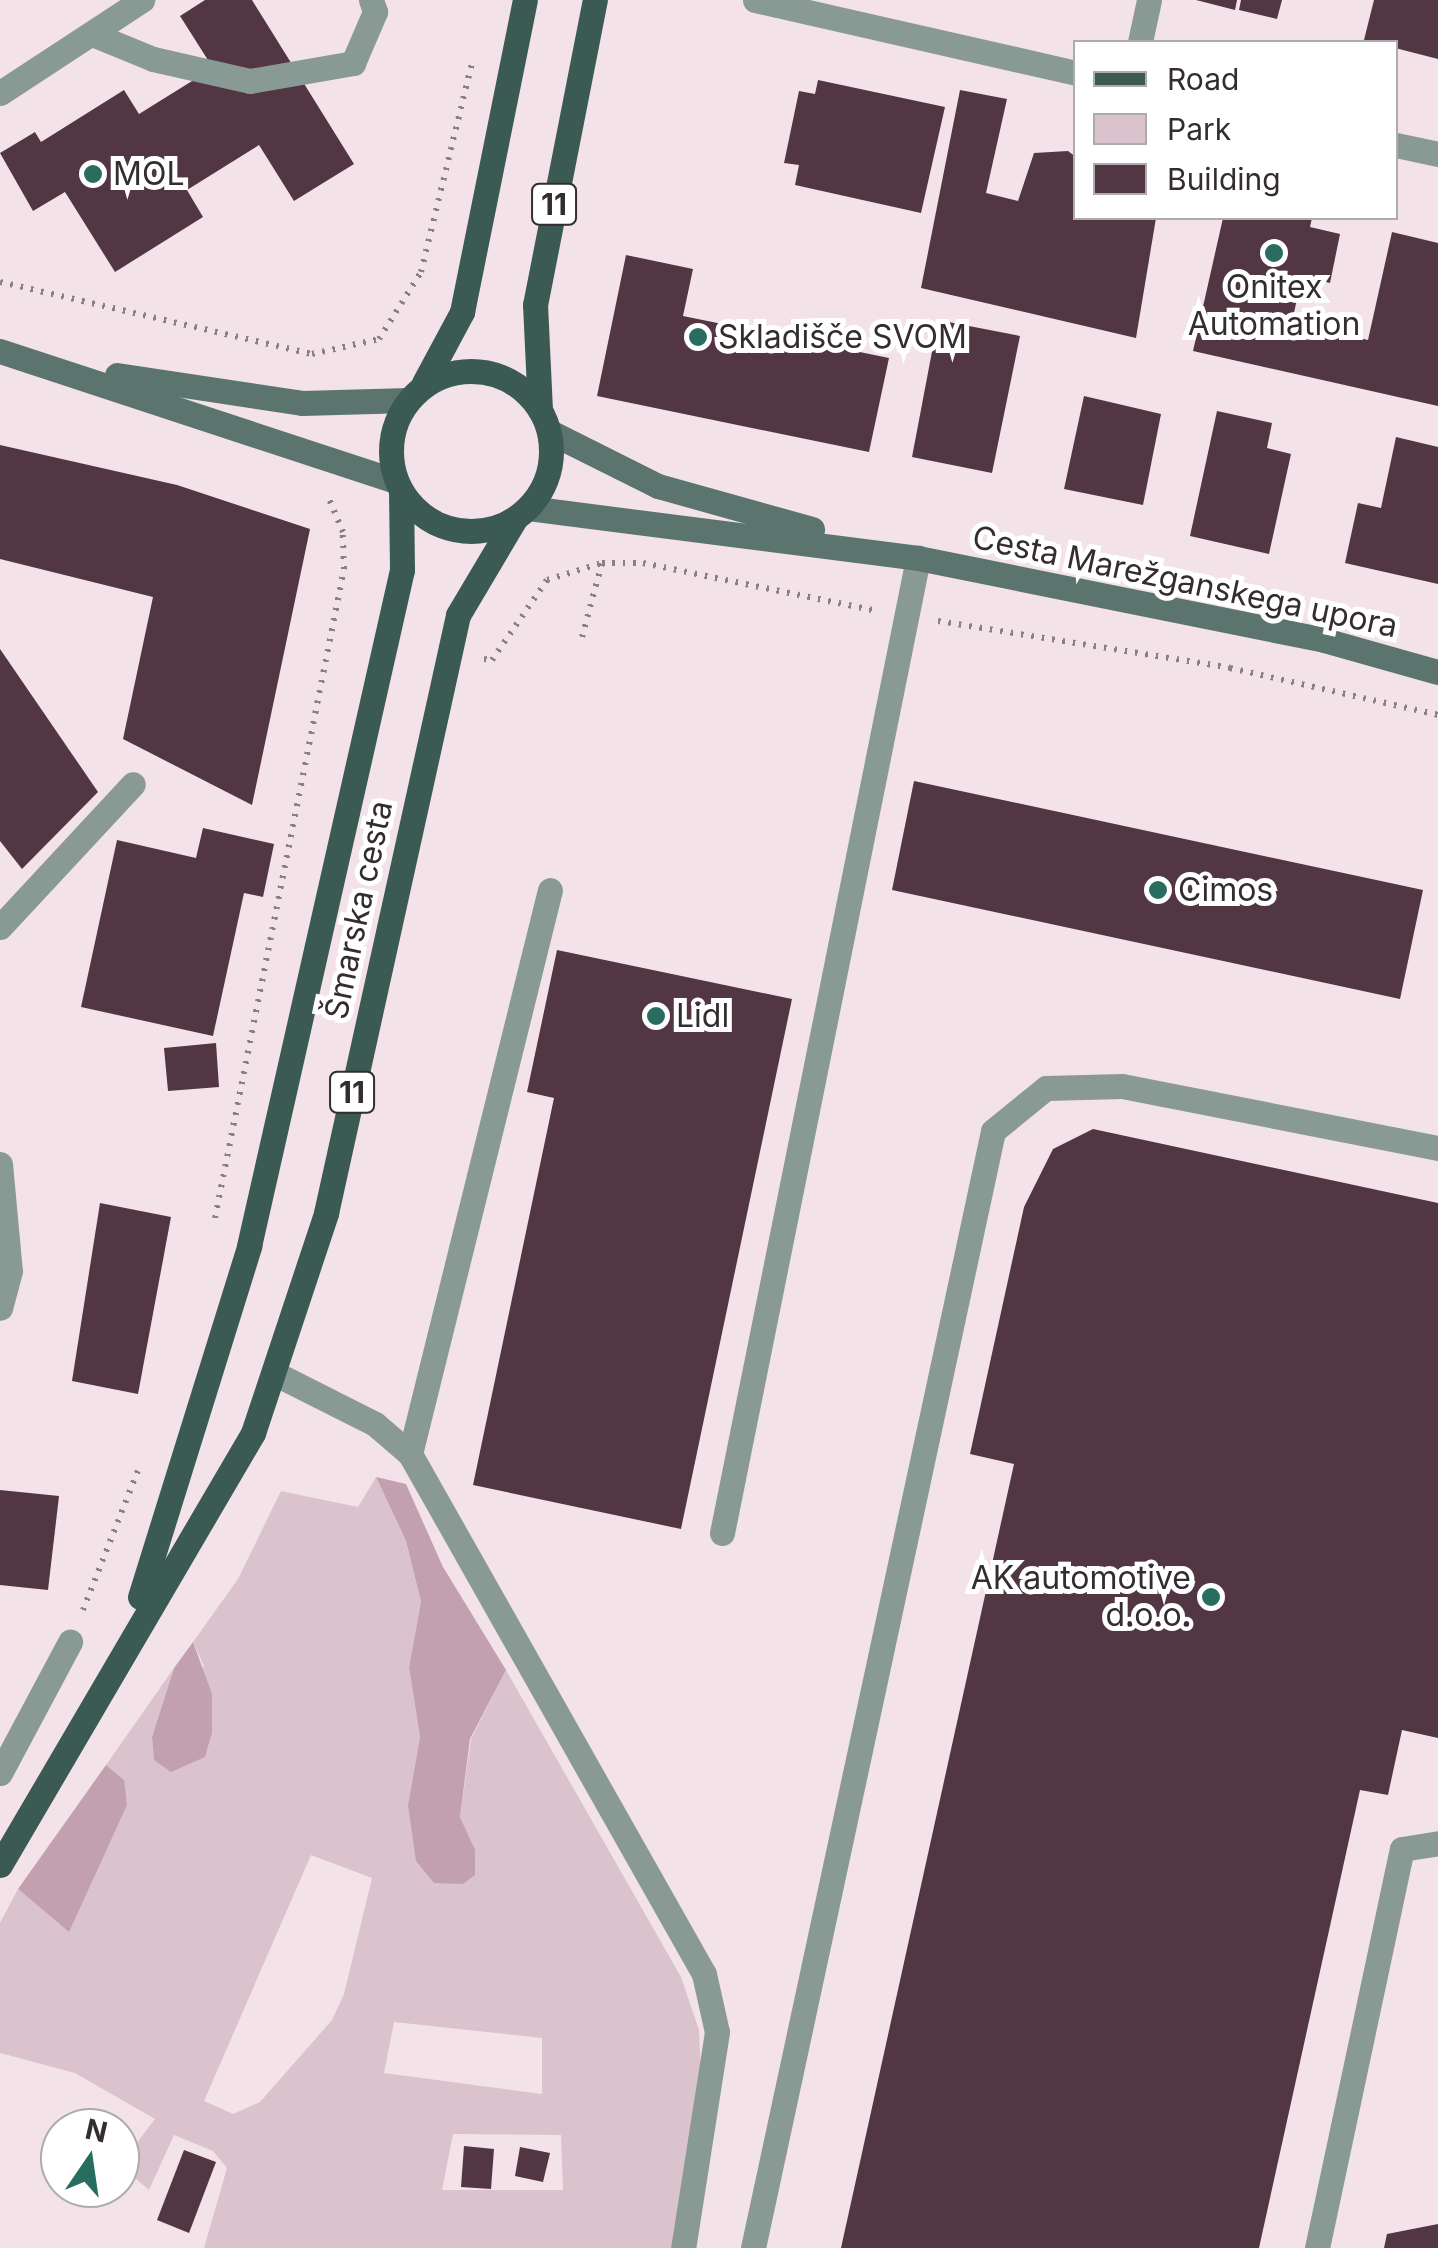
<!DOCTYPE html>
<html>
<head>
<meta charset="utf-8">
<style>
  body { margin:0 }
  #map { position:relative; width:1438px; height:2248px; overflow:hidden; background:#f3e3e9; font-family:Inter,sans-serif }
  div>[style] { position:absolute }
  .green>* { inset:0; background:#dac3cd }
  .forest>* { inset:0; background:#c3a0af }
  .building>* { inset:0; background:#533643 }
  .path>* { height:6px; margin-top:-3px; transform-origin:0; background:repeating-linear-gradient(90deg,#8a8084 0 2.5px,transparent 0 10.5px) }
  .lane>* { height:25px; margin:-12.5px; padding:0 12.5px; transform-origin:12.5px; border-radius:12.5px; background:#899a95 }
  .street>* { height:25px; margin:-12.5px; padding:0 12.5px; transform-origin:12.5px; border-radius:12.5px; background:#899a95 }
  .secondary>* { height:25px; margin:-12.5px; padding:0 12.5px; transform-origin:12.5px; border-radius:12.5px; background:#5b746e }
  .primary>* { height:25px; margin:-12.5px; padding:0 12.5px; transform-origin:12.5px; border-radius:12.5px; background:#3b5a53 }
  .primary>.ring { margin:-12.5px; padding:0; box-sizing:content-box; background:none; border:25px solid #3b5a53; border-radius:50% }
  .dots>* { width:28px; height:28px; translate:-50% -50%; box-sizing:border-box; border:5px solid #fff; border-radius:50% }
  span { translate:-50% -50%; white-space:nowrap; text-align:center; line-height:1.15; -webkit-text-stroke:10px #fff; paint-order:stroke }
  .shield-label span { padding:2px 8px; background:#fff; border:2px solid; border-radius:8px; -webkit-text-stroke-width:0 }
  .shield-label { font-size:30px; color:#332d2f; font-weight:700 }
  .poi-label { font-size:32px; color:#332d2f }
  .left { translate:0 -50%; text-align:left }
  .right { translate:-100% -50%; text-align:right }
  .street-label { font-size:32px; color:#332d2f }
  .legend { position:absolute; left:1073px; top:40px; width:325px; height:180px; box-sizing:border-box; background:#fff; border:2px solid #adabac; margin:0; padding:12px 18px; list-style:none; font-size:30px; color:#332d2f }
  .legend li { display:flex; align-items:center; gap:20px; height:50px }
  .legend b { width:50px; border:2px solid #adabac }
  .north { position:absolute; left:40px; top:2108px; width:100px; height:100px; box-sizing:border-box; background:#fff; border:2px solid #adabac; border-radius:50%; rotate:13deg; font-size:28px; font-weight:700; line-height:40px; text-align:center; color:#332d2f }
  .north::after { content:''; display:block; margin:auto; width:35px; height:45px; background:#296d61; clip-path:polygon(50% 0,100% 100%,50% 72%,0 100%) }
</style>
</head>
<body>
<div id="map">
  <div class="green">
    <div style="clip-path:polygon(evenodd,376px 1477px,406px 1541px,421px 1603px,409px 1667px,420px 1737px,408px 1805px,474px 1850px,460px 1817px,471px 1739px,506px 1670px,681px 1977px,699px 2030px,701px 2073px,672px 2248px,204px 2248px,227px 2168px,213px 2151px,174px 2135px,149px 2190px,120px 2165px,155px 2119px,75px 2073px,0 2053px,0 1923px,18px 1889px,68px 1931px,124px 1780px,106px 1765px,174px 1668px,152px 1737px,154px 1760px,204px 1666px,193px 1642px,238px 1579px,281px 1491px,358px 1507px,376px 1477px,311px 1855px,372px 1878px,344px 1994px,332px 2020px,260px 2102px,233px 2114px,204px 2101px,311px 1855px,376px 1477px,394px 2022px,542px 2038px,542px 2094px,384px 2073px,394px 2022px,376px 1477px,453px 2134px,561px 2135px,563px 2190px,442px 2190px,453px 2134px)"></div>
  </div>
  <div class="forest">
    <div style="clip-path:polygon(376px 1477px,406px 1484px,443px 1567px,506px 1670px,470px 1739px,460px 1817px,475px 1850px,475px 1875px,463px 1884px,434px 1883px,416px 1861px,408px 1805px,420px 1737px,409px 1667px,421px 1602px,406px 1541px)"></div>
    <div style="clip-path:polygon(193px 1642px,212px 1694px,212px 1732px,205px 1757px,171px 1772px,154px 1760px,152px 1737px,174px 1668px)"></div>
    <div style="clip-path:polygon(106px 1765px,124px 1780px,127px 1805px,69px 1932px,18px 1889px)"></div>
  </div>
  <div class="building">
    <div style="clip-path:polygon(205px 0,252px 0,354px 164px,294px 201px,259px 145px,187px 190px,203px 217px,115px 272px,65px 192px,33px 211px,0 153px,35px 132px,41px 142px,124px 90px,139px 114px,213px 68px,180px 16px)"></div>
    <div style="clip-path:polygon(1196px 0,1237px 0,1235px 10px)"></div>
    <div style="clip-path:polygon(1241px 0,1282px 0,1277px 19px,1239px 10px)"></div>
    <div style="clip-path:polygon(1374px 0,1438px 0,1438px 59px,1364px 40px)"></div>
    <div style="clip-path:polygon(818px 80px,945px 107px,921px 213px,795px 185px,799px 165px,784px 163px,799px 91px,815px 94px)"></div>
    <div style="clip-path:polygon(960px 90px,1007px 99px,986px 193px,1018px 201px,1034px 153px,1068px 151px,1076px 157px,1076px 218px,1156px 218px,1136px 338px,921px 288px)"></div>
    <div style="clip-path:polygon(1223px 218px,1312px 218px,1310px 227px,1340px 234px,1330px 283px,1302px 276px,1292px 322px,1368px 340px,1392px 232px,1438px 243px,1438px 406px,1193px 351px)"></div>
    <div style="clip-path:polygon(626px 255px,693px 269px,683px 316px,889px 358px,869px 452px,597px 396px)"></div>
    <div style="clip-path:polygon(938px 320px,1020px 336px,992px 473px,912px 457px)"></div>
    <div style="clip-path:polygon(1084px 396px,1161px 414px,1143px 505px,1064px 489px)"></div>
    <div style="clip-path:polygon(1217px 411px,1272px 423px,1267px 448px,1291px 454px,1269px 554px,1190px 536px)"></div>
    <div style="clip-path:polygon(1396px 437px,1438px 447px,1438px 584px,1345px 563px,1358px 503px,1381px 508px)"></div>
    <div style="clip-path:polygon(0 445px,177px 485px,310px 529px,252px 805px,123px 739px,153px 597px,0 559px)"></div>
    <div style="clip-path:polygon(0 649px,98px 792px,22px 869px,0 841px)"></div>
    <div style="clip-path:polygon(914px 781px,1423px 890px,1400px 999px,892px 890px)"></div>
    <div style="clip-path:polygon(203px 828px,274px 844px,263px 897px,244px 893px,213px 1036px,81px 1007px,117px 840px,196px 858px)"></div>
    <div style="clip-path:polygon(557px 950px,792px 999px,681px 1529px,473px 1485px,554px 1098px,527px 1092px)"></div>
    <div style="clip-path:polygon(216px 1043px,219px 1087px,168px 1091px,164px 1048px)"></div>
    <div style="clip-path:polygon(1093px 1129px,1438px 1203px,1438px 1738px,1402px 1730px,1388px 1795px,1360px 1790px,1259px 2248px,841px 2248px,1014px 1464px,970px 1454px,1024px 1207px,1053px 1149px)"></div>
    <div style="clip-path:polygon(100px 1203px,171px 1217px,138px 1394px,72px 1381px)"></div>
    <div style="clip-path:polygon(0 1490px,59px 1496px,48px 1590px,0 1585px)"></div>
    <div style="clip-path:polygon(464px 2146px,494px 2149px,491px 2189px,461px 2187px)"></div>
    <div style="clip-path:polygon(520px 2147px,550px 2153px,543px 2182px,515px 2176px)"></div>
    <div style="clip-path:polygon(184px 2150px,216px 2162px,189px 2233px,157px 2220px)"></div>
    <div style="clip-path:polygon(1438px 2224px,1438px 2248px,1384px 2248px,1387px 2234px)"></div>
  </div>
  <div class="path">
    <div style="left:0;top:282px;width:320px;rotate:13deg"></div>
    <div style="left:312px;top:354px;width:69px;rotate:-12.6deg"></div>
    <div style="left:379px;top:339px;width:79px;rotate:-57.9deg"></div>
    <div style="left:421px;top:272px;width:219px;rotate:-76.3deg"></div>
    <div style="left:938px;top:621px;width:296px;rotate:9.1deg"></div>
    <div style="left:1230px;top:668px;width:213px;rotate:12.7deg"></div>
    <div style="left:582px;top:637px;width:77px;rotate:-74.9deg"></div>
    <div style="left:484px;top:659px;width:8px;rotate:7deg"></div>
    <div style="left:492px;top:660px;width:97px;rotate:-55.5deg"></div>
    <div style="left:547px;top:580px;width:58px;rotate:-17.2deg"></div>
    <div style="left:602px;top:563px;width:41px"></div>
    <div style="left:643px;top:563px;width:234px;rotate:11.6deg"></div>
    <div style="left:215px;top:1218px;width:662px;rotate:-78.76deg"></div>
    <div style="left:344px;top:569px;width:37px;rotate:-92deg"></div>
    <div style="left:343px;top:532px;width:38px;rotate:-113deg"></div>
    <div style="left:83px;top:1610px;width:153px;rotate:-68.5deg"></div>
  </div>
  <div class="lane">
    <div style="left:92px;top:34px;width:66px;rotate:22.3deg"></div>
    <div style="left:153px;top:59px;width:99px;rotate:12.8deg"></div>
    <div style="left:250px;top:81px;width:105px;rotate:-9.9deg"></div>
    <div style="left:353px;top:63px;width:56px;rotate:-66.7deg"></div>
    <div style="left:375px;top:12px;width:13px;rotate:-108deg"></div>
    <div style="left:0;top:93px;width:170px;rotate:-33.2deg"></div>
    <div style="left:0;top:927px;width:195px;rotate:-47.1deg"></div>
    <div style="left:274px;top:1373px;width:113px;rotate:26.8deg"></div>
    <div style="left:375px;top:1424px;width:46px;rotate:40.6deg"></div>
    <div style="left:410px;top:1454px;width:597px;rotate:60.52deg"></div>
    <div style="left:704px;top:1974px;width:59px;rotate:77.4deg"></div>
    <div style="left:717px;top:2032px;width:219px;rotate:98.9deg"></div>
    <div style="left:410px;top:1454px;width:581px;rotate:-76.06deg"></div>
    <div style="left:722px;top:1533px;width:995px;rotate:-78.63deg"></div>
    <div style="left:753px;top:2248px;width:1142px;rotate:-77.87deg"></div>
    <div style="left:993px;top:1131px;width:68px;rotate:-39.1deg"></div>
    <div style="left:1046px;top:1088px;width:76px;rotate:-1.5deg"></div>
    <div style="left:1122px;top:1086px;width:322px;rotate:11.1deg"></div>
    <div style="left:1317px;top:2248px;width:408px;rotate:-78deg"></div>
    <div style="left:1402px;top:1849px;width:36px;rotate:-9deg"></div>
  </div>
  <div class="street">
    <div style="left:755px;top:0;width:329px;rotate:12.8deg"></div>
    <div style="left:1140px;top:42px;width:43px;rotate:-77.9deg"></div>
    <div style="left:1396px;top:145px;width:43px;rotate:12.1deg"></div>
    <div style="left:0;top:1164px;width:107px;rotate:84.7deg"></div>
    <div style="left:10px;top:1271px;width:38px;rotate:105deg"></div>
    <div style="left:0;top:1773px;width:149px;rotate:-61.9deg"></div>
  </div>
  <div class="secondary">
    <div style="left:0;top:351px;width:416px;rotate:18.2deg"></div>
    <div style="left:117px;top:375px;width:187px;rotate:8.6deg"></div>
    <div style="left:302px;top:403px;width:107px;rotate:-1.6deg"></div>
    <div style="left:550px;top:432px;width:121px;rotate:26.6deg"></div>
    <div style="left:658px;top:486px;width:160px;rotate:15.6deg"></div>
    <div style="left:528px;top:508px;width:393px;rotate:7.3deg"></div>
    <div style="left:918px;top:558px;width:414px;rotate:11.4deg"></div>
    <div style="left:1324px;top:640px;width:118px;rotate:15.7deg"></div>
  </div>
  <div class="primary">
    <div class="ring" style="left:391px;top:371px;width:135px;height:135px"></div>
    <div style="left:424px;top:383px;width:81px;rotate:-61.8deg"></div>
    <div style="left:462px;top:312px;width:318px;rotate:-78.6deg"></div>
    <div style="left:540px;top:410px;width:105px;rotate:-92.7deg"></div>
    <div style="left:535px;top:305px;width:311px;rotate:-78.9deg"></div>
    <div style="left:140px;top:1597px;width:368px;rotate:-72.7deg"></div>
    <div style="left:249px;top:1246px;width:693px;rotate:-77.25deg"></div>
    <div style="left:402px;top:570px;width:78px;rotate:-90.7deg"></div>
    <div style="left:0;top:1865px;width:501px;rotate:-59.64deg"></div>
    <div style="left:253px;top:1433px;width:232px;rotate:-71.6deg"></div>
    <div style="left:326px;top:1213px;width:612px;rotate:-77.55deg"></div>
    <div style="left:458px;top:615px;width:112px;rotate:-59.3deg"></div>
  </div>
  <div class="dots">
    <div style="left:93px;top:174px;background:#296d61"></div>
    <div style="left:1274px;top:253px;background:#296d61"></div>
    <div style="left:698px;top:337px;background:#296d61"></div>
    <div style="left:1158px;top:890px;background:#296d61"></div>
    <div style="left:656px;top:1016px;background:#296d61"></div>
    <div style="left:1211px;top:1597px;background:#296d61"></div>
  </div>
  <div class="shield-label">
    <span style="left:554px;top:204px">11</span>
    <span style="left:352px;top:1092px">11</span>
  </div>
  <div class="poi-label">
    <span class="left" style="left:113px;top:174px">MOL</span>
    <span style="left:1274px;top:306px">Onitex<br>Automation</span>
    <span class="left" style="left:718px;top:337px">Skladišče SVOM</span>
    <span class="left" style="left:1178px;top:890px">Cimos</span>
    <span class="left" style="left:676px;top:1016px">Lidl</span>
    <span class="right" style="left:1191px;top:1597px">AK automotive<br>d.o.o.</span>
  </div>
  <div class="street-label">
    <span style="left:1185px;top:582px;rotate:12deg">Cesta Marežganskega upora</span>
    <span style="left:359px;top:910px;rotate:-78deg">Šmarska cesta</span>
  </div>
  <ul class="legend">
  <li><b style="height:12px;background:#3b5a53"></b>Road</li>
  <li><b style="height:28px;background:#dac3cd"></b>Park</li>
  <li><b style="height:28px;background:#533643"></b>Building</li>
  </ul>
  <div class="north">N</div>
</div>
</body>
</html>
